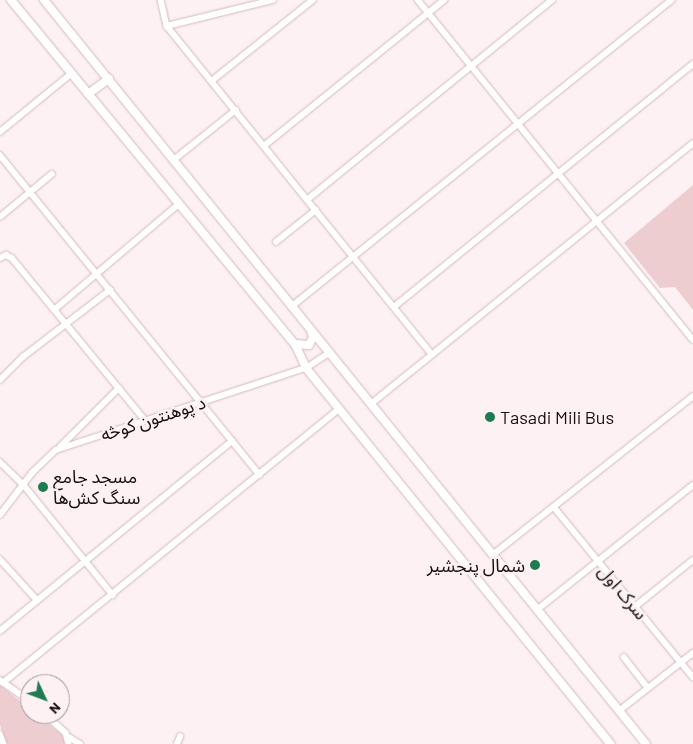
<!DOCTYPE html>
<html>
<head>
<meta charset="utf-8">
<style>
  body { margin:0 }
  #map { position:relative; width:693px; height:744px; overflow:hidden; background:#fdf1f3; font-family:Barlow,"Noto Sans Arabic",sans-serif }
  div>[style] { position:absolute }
  .green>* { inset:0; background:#eecdd1 }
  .roads { filter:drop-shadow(0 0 1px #d6b9bd) drop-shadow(0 0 1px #d6b9bd) }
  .minor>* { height:5.5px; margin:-2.75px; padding:0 2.75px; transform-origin:2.75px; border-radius:2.75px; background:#fff }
  .major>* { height:8px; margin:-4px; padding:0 4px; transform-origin:4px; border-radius:4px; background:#fff }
  .dots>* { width:14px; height:14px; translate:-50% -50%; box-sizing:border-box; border:2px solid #fdf1f3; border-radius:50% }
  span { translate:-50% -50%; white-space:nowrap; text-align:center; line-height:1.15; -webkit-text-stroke:5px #fdf1f3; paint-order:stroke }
  .poi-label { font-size:18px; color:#160d0e }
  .left { translate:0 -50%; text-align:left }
  .right { translate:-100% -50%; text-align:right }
  .street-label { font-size:18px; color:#160d0e }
  .north { position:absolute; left:20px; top:674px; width:50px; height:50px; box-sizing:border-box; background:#fdf1f3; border:1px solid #a19697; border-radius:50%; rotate:133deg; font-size:14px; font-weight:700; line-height:20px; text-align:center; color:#160d0e }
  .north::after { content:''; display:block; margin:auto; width:18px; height:22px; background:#1e7b51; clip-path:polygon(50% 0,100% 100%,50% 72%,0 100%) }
</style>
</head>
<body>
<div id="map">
  <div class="green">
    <div style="clip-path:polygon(693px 185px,693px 310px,675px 287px,660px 288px,624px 243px)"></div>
    <div style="clip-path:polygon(0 685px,30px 709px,30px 714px,37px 714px,62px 735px,65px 744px,6px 744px,0 725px)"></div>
  </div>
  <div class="roads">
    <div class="minor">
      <div style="left:161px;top:0;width:27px;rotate:77deg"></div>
      <div style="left:167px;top:26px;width:422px;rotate:51.1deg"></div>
      <div style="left:418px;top:0;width:437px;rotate:51deg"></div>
      <div style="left:167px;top:26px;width:109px;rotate:-13.8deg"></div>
      <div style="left:213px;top:80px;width:128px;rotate:-38.7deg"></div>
      <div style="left:0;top:132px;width:93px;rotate:-39.3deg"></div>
      <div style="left:264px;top:146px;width:232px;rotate:-39deg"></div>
      <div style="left:0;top:155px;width:412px;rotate:50.9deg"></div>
      <div style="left:175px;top:159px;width:78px;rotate:-38.8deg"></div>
      <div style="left:307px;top:200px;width:316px;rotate:-39.2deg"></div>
      <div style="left:0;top:217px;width:67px;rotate:-39.6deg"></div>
      <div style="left:276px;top:242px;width:51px;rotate:-38.7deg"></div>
      <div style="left:0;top:258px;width:7px;rotate:-27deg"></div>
      <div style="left:6px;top:255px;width:7px;rotate:27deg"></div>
      <div style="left:12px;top:258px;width:210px;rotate:50.6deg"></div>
      <div style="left:291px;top:307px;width:489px;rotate:-38.9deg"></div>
      <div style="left:394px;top:307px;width:385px;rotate:-39.1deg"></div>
      <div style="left:54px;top:310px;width:164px;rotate:-40.3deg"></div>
      <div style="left:0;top:380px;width:33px;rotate:-45deg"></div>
      <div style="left:23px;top:357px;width:110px;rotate:-37.6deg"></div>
      <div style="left:371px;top:404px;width:414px;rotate:-39deg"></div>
      <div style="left:60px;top:447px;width:83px;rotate:-45deg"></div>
      <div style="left:0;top:462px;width:32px;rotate:44deg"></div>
      <div style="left:23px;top:484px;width:143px;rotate:51deg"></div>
      <div style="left:554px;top:507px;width:220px;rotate:50.7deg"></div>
      <div style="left:0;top:515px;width:53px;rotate:-52.7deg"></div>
      <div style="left:32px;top:473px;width:33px;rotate:-44deg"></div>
      <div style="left:56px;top:450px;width:263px;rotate:-18.2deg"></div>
      <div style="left:306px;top:368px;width:27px;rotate:-33deg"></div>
      <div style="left:494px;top:554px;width:254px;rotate:-38.4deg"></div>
      <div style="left:0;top:559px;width:55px;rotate:47.9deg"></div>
      <div style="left:636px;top:606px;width:73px;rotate:-38.9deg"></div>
      <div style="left:537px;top:610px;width:200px;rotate:-38.7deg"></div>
      <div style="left:0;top:631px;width:300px;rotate:-39.3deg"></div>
      <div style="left:624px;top:657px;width:39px;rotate:52deg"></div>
      <div style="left:0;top:680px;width:37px;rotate:35deg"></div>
      <div style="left:3px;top:683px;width:434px;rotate:-39.2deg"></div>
      <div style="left:619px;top:711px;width:94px;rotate:-38.1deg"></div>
      <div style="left:45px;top:714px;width:28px;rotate:42deg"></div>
      <div style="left:66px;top:733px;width:11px;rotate:75deg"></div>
      <div style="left:0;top:734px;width:11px;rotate:68deg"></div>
      <div style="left:69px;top:737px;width:13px;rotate:32deg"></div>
      <div style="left:177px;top:744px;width:8px;rotate:-67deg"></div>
    </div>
    <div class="major">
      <div style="left:11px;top:0;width:446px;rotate:50.5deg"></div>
      <div style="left:295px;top:344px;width:26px;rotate:65deg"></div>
      <div style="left:306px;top:368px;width:484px;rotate:51deg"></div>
      <div style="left:44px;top:0;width:957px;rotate:51.02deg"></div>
      <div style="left:88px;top:94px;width:26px;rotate:-36deg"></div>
      <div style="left:295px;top:344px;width:14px;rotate:4deg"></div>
      <div style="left:309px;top:345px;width:9px;rotate:-63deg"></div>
      <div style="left:313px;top:337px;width:6px;rotate:-108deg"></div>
    </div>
  </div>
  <div class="dots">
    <div style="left:490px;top:417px;background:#1e7b51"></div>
    <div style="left:43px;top:487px;background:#1e7b51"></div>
    <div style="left:535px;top:565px;background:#1e7b51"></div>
  </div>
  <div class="poi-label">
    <span class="left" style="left:500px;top:417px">Tasadi Mili Bus</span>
    <span class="left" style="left:53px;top:487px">مسجد جامع<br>سنگ کش‌ها</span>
    <span class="right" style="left:525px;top:565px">شمال پنجشیر</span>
  </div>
  <div class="street-label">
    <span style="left:153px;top:418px;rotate:-18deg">د پوهنتون کوڅه</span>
    <span style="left:623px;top:592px;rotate:50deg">سرک‌ اول</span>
  </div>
  <div class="north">N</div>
</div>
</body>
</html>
